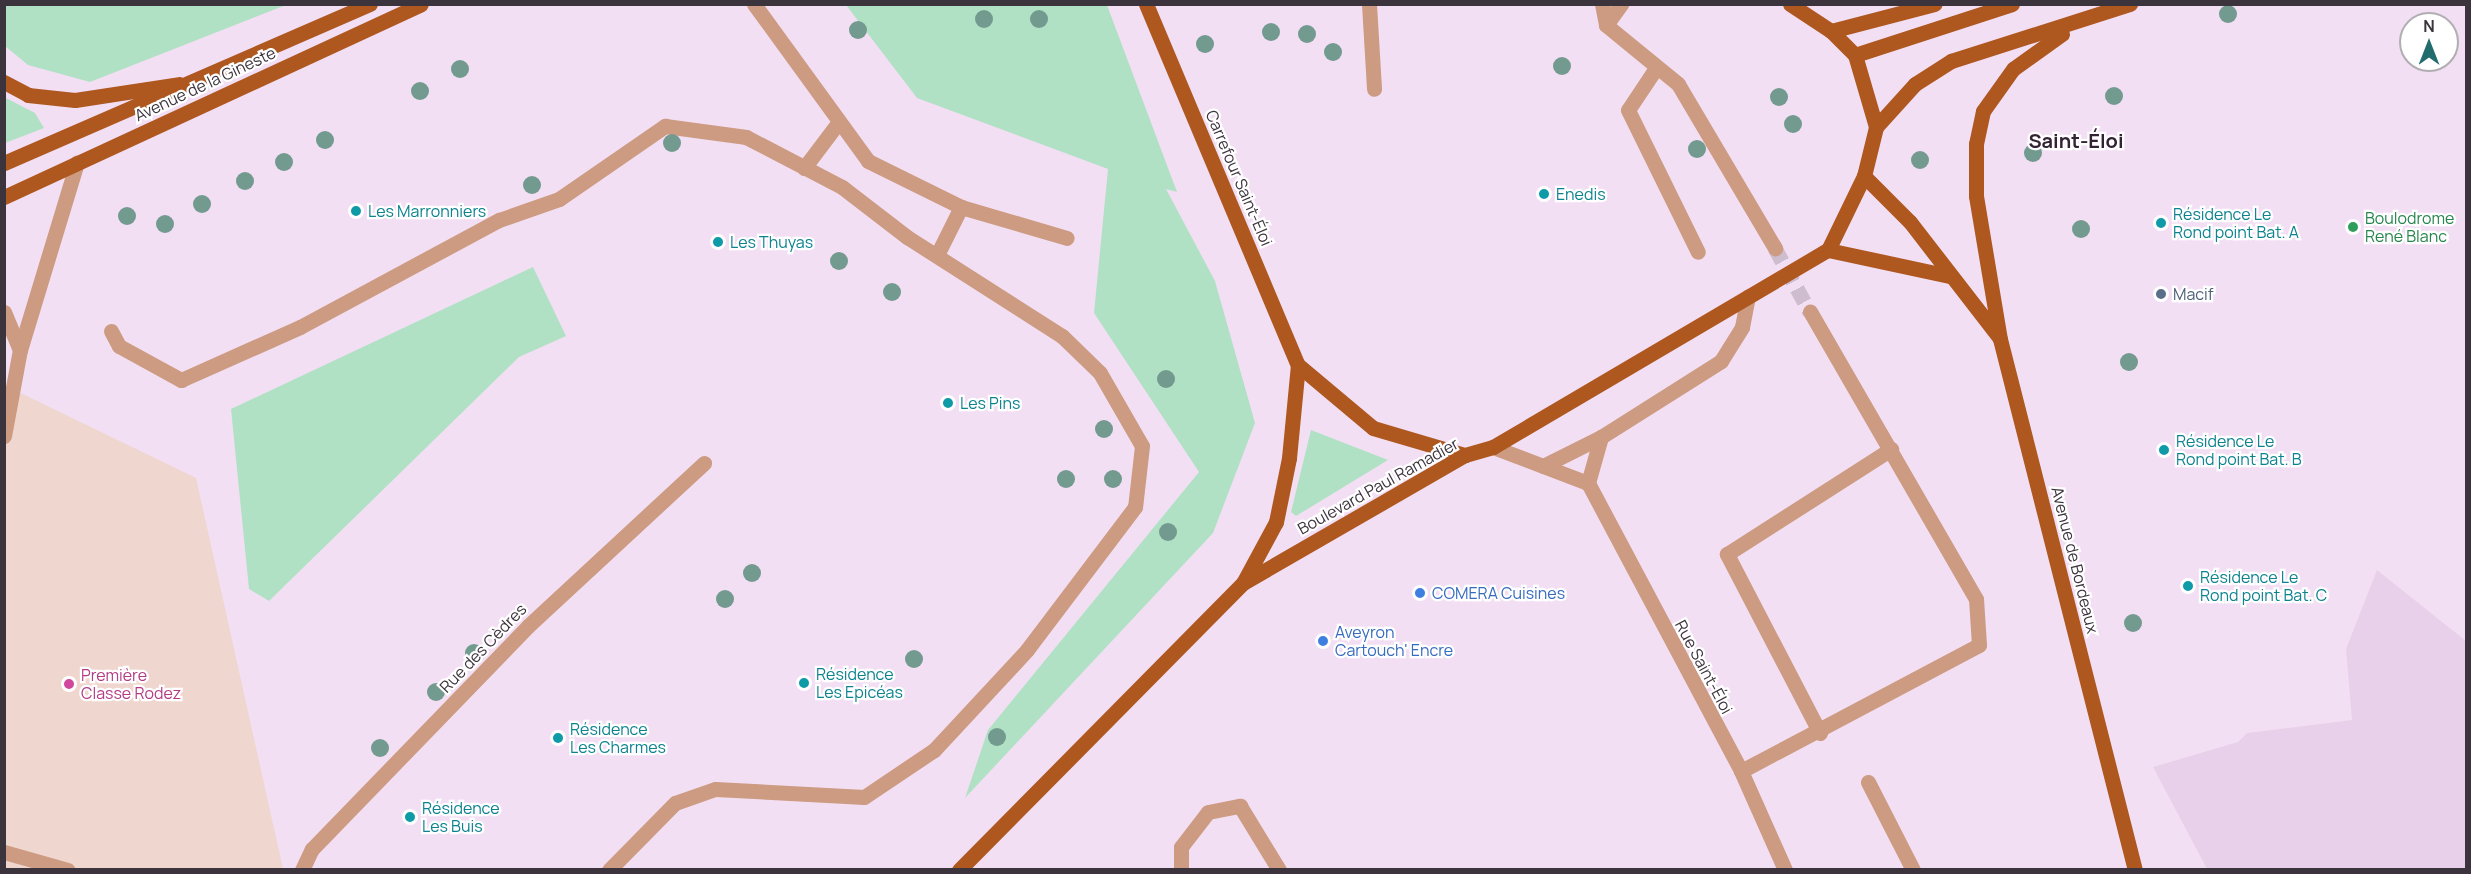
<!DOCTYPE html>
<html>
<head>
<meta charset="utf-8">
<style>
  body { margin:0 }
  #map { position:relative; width:2471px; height:874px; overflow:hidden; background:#f3dff4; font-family:Manrope,sans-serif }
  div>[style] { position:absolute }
  .commercial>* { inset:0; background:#efd6ce }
  .built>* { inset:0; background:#e8d0ea }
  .green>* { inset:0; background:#b1e1c4 }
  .minor-tunnel>* { height:15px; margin-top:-7.5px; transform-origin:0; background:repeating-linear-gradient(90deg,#cebdcf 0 15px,transparent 0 23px) }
  .minor>* { height:15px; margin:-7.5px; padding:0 7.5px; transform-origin:7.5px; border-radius:7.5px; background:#cc9b81 }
  .major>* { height:15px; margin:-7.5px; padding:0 7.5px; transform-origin:7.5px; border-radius:7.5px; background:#ae571f }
  .trees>* { width:18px; height:18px; margin:-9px; border-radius:50%; background:#729a8f }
  .dots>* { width:16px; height:16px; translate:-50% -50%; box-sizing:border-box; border:3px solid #fff; border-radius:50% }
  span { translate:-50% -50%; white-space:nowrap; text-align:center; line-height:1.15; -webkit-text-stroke:4.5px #fff; paint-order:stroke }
  .street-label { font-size:16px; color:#3c343d }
  .culture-label { font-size:16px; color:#0d838f }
  .left { translate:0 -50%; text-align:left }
  .leisure-label { font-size:16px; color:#27864d }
  .service-label { font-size:16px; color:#4e5e75 }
  .shop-label { font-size:16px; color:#366cbe }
  .hotel-label { font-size:16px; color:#b23c85 }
  .quarter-label { font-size:20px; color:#332434; font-weight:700 }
  .frame { position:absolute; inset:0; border:6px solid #3c343d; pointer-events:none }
  .north { position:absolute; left:2399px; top:12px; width:60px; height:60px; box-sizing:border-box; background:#fff; border:2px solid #b1aeb1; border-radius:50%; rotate:0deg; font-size:16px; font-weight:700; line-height:24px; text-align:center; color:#3c343d }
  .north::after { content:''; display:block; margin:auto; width:21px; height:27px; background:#216d6d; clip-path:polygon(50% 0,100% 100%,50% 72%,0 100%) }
</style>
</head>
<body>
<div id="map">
  <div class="commercial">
    <div style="clip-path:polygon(4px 385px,196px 478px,283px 869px,5px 869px)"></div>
  </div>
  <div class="built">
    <div style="clip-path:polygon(2377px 570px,2466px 641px,2466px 869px,2207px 869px,2153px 767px,2238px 742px,2247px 733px,2352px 720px,2346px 649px)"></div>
  </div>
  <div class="green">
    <div style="clip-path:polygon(4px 5px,5px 4px,286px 5px,90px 82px,28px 65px,5px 46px)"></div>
    <div style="clip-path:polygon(846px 5px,1107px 5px,1177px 192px,1166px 189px,1215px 281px,1255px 423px,1213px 533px,965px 798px,988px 730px,1199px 472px,1094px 313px,1108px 169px,917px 98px)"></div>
    <div style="clip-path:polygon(4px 97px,35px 113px,44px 128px,5px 143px)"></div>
    <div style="clip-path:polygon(533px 267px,566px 336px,519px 357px,269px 601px,249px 589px,231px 409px)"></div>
    <div style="clip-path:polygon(1311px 430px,1388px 460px,1296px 516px,1291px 512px)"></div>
  </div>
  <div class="minor-tunnel">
    <div style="left:1775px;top:248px;width:73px;rotate:61.3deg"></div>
  </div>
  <div class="minor">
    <div style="left:754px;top:4px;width:194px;rotate:54deg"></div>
    <div style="left:868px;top:161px;width:104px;rotate:26.3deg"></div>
    <div style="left:1369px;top:4px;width:85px;rotate:86.6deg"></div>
    <div style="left:1602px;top:4px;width:21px;rotate:79deg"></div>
    <div style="left:1606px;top:25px;width:93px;rotate:39.3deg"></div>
    <div style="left:1678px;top:84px;width:191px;rotate:59.4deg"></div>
    <div style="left:1606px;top:25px;width:26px;rotate:-54deg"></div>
    <div style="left:1656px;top:68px;width:50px;rotate:123.7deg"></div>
    <div style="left:1628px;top:110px;width:158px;rotate:63.8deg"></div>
    <div style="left:804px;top:168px;width:56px;rotate:-52.9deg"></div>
    <div style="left:937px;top:255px;width:54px;rotate:-63.4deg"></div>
    <div style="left:961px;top:207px;width:110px;rotate:16.3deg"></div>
    <div style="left:4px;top:312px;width:41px;rotate:67.2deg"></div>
    <div style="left:111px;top:331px;width:17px;rotate:62deg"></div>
    <div style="left:119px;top:346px;width:71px;rotate:28.7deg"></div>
    <div style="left:181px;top:380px;width:130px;rotate:-24deg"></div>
    <div style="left:300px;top:327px;width:226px;rotate:-28.3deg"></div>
    <div style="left:499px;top:220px;width:64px;rotate:-19.3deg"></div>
    <div style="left:559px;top:199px;width:129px;rotate:-34.6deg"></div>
    <div style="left:665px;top:126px;width:82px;rotate:7.7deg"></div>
    <div style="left:746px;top:137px;width:108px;rotate:27.5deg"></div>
    <div style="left:842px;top:187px;width:82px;rotate:37.6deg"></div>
    <div style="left:907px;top:237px;width:184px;rotate:32.6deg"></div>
    <div style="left:1062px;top:336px;width:53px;rotate:44.2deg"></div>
    <div style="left:1100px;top:373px;width:84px;rotate:60.1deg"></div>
    <div style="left:1142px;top:446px;width:61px;rotate:96.5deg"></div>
    <div style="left:1135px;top:507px;width:179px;rotate:127.1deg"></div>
    <div style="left:1027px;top:650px;width:137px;rotate:132.9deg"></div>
    <div style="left:934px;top:750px;width:84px;rotate:146.1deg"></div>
    <div style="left:864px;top:797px;width:149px;rotate:-176.9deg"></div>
    <div style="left:715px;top:789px;width:42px;rotate:160.7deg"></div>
    <div style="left:675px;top:803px;width:94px;rotate:134.6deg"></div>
    <div style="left:4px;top:436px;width:87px;rotate:-79.5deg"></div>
    <div style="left:20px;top:350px;width:196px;rotate:-73.1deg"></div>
    <div style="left:1493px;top:447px;width:102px;rotate:20.8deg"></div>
    <div style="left:1588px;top:483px;width:326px;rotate:62deg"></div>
    <div style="left:1741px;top:771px;width:108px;rotate:66deg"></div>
    <div style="left:1543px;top:466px;width:65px;rotate:-26.6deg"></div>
    <div style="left:1588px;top:483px;width:48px;rotate:-74.2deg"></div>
    <div style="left:1601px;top:437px;width:142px;rotate:-32.3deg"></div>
    <div style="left:1721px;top:361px;width:40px;rotate:-58deg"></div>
    <div style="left:1742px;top:327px;width:31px;rotate:-79deg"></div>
    <div style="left:1820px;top:733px;width:202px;rotate:-117.5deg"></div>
    <div style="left:1727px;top:554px;width:195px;rotate:-32.6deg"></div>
    <div style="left:1741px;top:771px;width:269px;rotate:-27.9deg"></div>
    <div style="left:1979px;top:645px;width:46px;rotate:-93.7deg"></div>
    <div style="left:1976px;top:599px;width:332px;rotate:-120deg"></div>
    <div style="left:1868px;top:782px;width:99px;rotate:62.9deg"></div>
    <div style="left:4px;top:852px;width:66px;rotate:15.7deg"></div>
    <div style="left:302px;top:870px;width:23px;rotate:-65deg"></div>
    <div style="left:312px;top:849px;width:310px;rotate:-45.9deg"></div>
    <div style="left:528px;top:626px;width:240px;rotate:-42.8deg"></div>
    <div style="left:1181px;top:870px;width:23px;rotate:-90deg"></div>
    <div style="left:1181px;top:847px;width:44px;rotate:-52.4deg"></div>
    <div style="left:1208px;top:812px;width:33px;rotate:-11deg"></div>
    <div style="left:1240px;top:806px;width:75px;rotate:58.6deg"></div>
  </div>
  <div class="major">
    <div style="left:1146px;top:4px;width:392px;rotate:67.2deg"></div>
    <div style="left:1298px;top:365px;width:98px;rotate:40deg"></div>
    <div style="left:1373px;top:428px;width:96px;rotate:16.4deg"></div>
    <div style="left:1790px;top:4px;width:49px;rotate:33.4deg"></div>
    <div style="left:1831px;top:31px;width:34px;rotate:45deg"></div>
    <div style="left:1855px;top:55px;width:75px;rotate:73.7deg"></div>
    <div style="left:1831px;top:31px;width:107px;rotate:-14.6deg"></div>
    <div style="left:2062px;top:34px;width:60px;rotate:144.5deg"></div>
    <div style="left:2013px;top:69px;width:52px;rotate:125.5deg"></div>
    <div style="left:1983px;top:111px;width:34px;rotate:102deg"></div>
    <div style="left:1976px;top:144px;width:52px;rotate:90deg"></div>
    <div style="left:1976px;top:196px;width:145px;rotate:80.5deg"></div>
    <div style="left:2000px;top:339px;width:548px;rotate:75.74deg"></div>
    <div style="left:1855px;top:55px;width:165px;rotate:-18deg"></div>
    <div style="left:4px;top:82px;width:27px;rotate:28deg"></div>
    <div style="left:28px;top:95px;width:47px;rotate:6.1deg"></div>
    <div style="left:75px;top:100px;width:105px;rotate:-8.7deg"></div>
    <div style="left:4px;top:163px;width:399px;rotate:-23.5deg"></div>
    <div style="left:1864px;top:176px;width:65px;rotate:45deg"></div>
    <div style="left:1910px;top:222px;width:144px;rotate:52.3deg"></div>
    <div style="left:4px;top:197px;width:459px;rotate:-24.8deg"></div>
    <div style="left:1828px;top:250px;width:124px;rotate:12.1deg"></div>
    <div style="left:1243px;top:583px;width:69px;rotate:-61.6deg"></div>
    <div style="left:1276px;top:522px;width:65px;rotate:-78.5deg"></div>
    <div style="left:1289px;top:458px;width:93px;rotate:-84.5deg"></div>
    <div style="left:959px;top:870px;width:404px;rotate:-45.3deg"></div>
    <div style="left:1243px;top:583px;width:256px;rotate:-30deg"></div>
    <div style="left:1465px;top:455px;width:29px;rotate:-16deg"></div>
    <div style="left:1493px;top:447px;width:389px;rotate:-30.5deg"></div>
    <div style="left:1828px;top:250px;width:82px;rotate:-64.1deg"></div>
    <div style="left:1864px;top:176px;width:50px;rotate:-76.2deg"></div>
    <div style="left:1876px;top:127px;width:58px;rotate:-47.8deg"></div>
    <div style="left:1915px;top:84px;width:43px;rotate:-32.6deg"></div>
    <div style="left:1951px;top:61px;width:188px;rotate:-17.7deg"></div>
  </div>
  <div class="trees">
    <div style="left:2228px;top:14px"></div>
    <div style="left:984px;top:19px"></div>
    <div style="left:1039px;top:19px"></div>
    <div style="left:858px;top:30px"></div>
    <div style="left:1271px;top:32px"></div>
    <div style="left:1307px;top:34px"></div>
    <div style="left:1205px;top:44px"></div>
    <div style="left:1333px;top:52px"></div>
    <div style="left:1562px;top:66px"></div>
    <div style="left:460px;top:69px"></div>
    <div style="left:420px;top:91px"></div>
    <div style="left:2114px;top:96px"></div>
    <div style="left:1779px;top:97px"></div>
    <div style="left:1793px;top:124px"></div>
    <div style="left:325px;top:140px"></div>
    <div style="left:672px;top:143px"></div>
    <div style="left:1697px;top:149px"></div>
    <div style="left:2033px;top:153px"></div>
    <div style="left:1920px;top:160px"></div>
    <div style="left:284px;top:162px"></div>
    <div style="left:245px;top:181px"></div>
    <div style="left:532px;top:185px"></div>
    <div style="left:202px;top:204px"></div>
    <div style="left:127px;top:216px"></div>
    <div style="left:165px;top:224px"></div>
    <div style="left:2081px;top:229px"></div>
    <div style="left:839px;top:261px"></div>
    <div style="left:892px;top:292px"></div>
    <div style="left:2129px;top:362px"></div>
    <div style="left:1166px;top:379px"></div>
    <div style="left:1104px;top:429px"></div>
    <div style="left:1066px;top:479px"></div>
    <div style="left:1113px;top:479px"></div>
    <div style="left:1168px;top:532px"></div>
    <div style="left:752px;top:573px"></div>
    <div style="left:725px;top:599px"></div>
    <div style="left:2133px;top:623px"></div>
    <div style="left:474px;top:653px"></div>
    <div style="left:914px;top:659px"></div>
    <div style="left:436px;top:692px"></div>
    <div style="left:997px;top:737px"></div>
    <div style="left:380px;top:748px"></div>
  </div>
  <div class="dots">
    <div style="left:1544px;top:194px;background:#0f9aa8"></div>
    <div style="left:356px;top:211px;background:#0f9aa8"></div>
    <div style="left:2161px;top:223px;background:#0f9aa8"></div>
    <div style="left:2353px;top:227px;background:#2e9e5b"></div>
    <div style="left:718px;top:242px;background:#0f9aa8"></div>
    <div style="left:2161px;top:294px;background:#5c6f8a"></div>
    <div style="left:948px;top:403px;background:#0f9aa8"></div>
    <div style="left:2164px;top:450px;background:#0f9aa8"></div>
    <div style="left:2188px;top:586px;background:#0f9aa8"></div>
    <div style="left:1420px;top:593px;background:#3f7fe0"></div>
    <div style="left:1323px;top:641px;background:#3f7fe0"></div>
    <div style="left:804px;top:683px;background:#0f9aa8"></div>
    <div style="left:69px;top:684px;background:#d1479c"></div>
    <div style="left:558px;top:738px;background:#0f9aa8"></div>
    <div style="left:410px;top:817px;background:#0f9aa8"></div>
  </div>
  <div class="street-label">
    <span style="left:205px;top:84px;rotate:-25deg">Avenue de la Gineste</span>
    <span style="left:1239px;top:178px;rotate:67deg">Carrefour Saint-Éloi</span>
    <span style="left:1378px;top:486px;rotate:-29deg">Boulevard Paul Ramadier</span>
    <span style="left:2075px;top:560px;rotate:76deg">Avenue de Bordeaux</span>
    <span style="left:483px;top:648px;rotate:-46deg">Rue des Cèdres</span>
    <span style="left:1704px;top:667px;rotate:62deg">Rue Saint-Éloi</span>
  </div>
  <div class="culture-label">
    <span class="left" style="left:1556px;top:194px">Enedis</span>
    <span class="left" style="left:368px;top:211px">Les Marronniers</span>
    <span class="left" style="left:2173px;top:223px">Résidence Le<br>Rond point Bat. A</span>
    <span class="left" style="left:730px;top:242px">Les Thuyas</span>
    <span class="left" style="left:960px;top:403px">Les Pins</span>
    <span class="left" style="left:2176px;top:450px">Résidence Le<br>Rond point Bat. B</span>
    <span class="left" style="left:2200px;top:586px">Résidence Le<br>Rond point Bat. C</span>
    <span class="left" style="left:816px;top:683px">Résidence<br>Les Epicéas</span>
    <span class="left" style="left:570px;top:738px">Résidence<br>Les Charmes</span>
    <span class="left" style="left:422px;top:817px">Résidence<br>Les Buis</span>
  </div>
  <div class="leisure-label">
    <span class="left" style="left:2365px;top:227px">Boulodrome<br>René Blanc</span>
  </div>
  <div class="service-label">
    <span class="left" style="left:2173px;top:294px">Macif</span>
  </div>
  <div class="shop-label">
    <span class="left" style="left:1432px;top:593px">COMERA Cuisines</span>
    <span class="left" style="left:1335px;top:641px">Aveyron<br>Cartouch' Encre</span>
  </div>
  <div class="hotel-label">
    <span class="left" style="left:81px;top:684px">Première<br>Classe Rodez</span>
  </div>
  <div class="quarter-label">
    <span style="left:2076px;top:140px">Saint-Éloi</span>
  </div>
  <div class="frame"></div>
  <div class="north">N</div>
</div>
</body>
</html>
